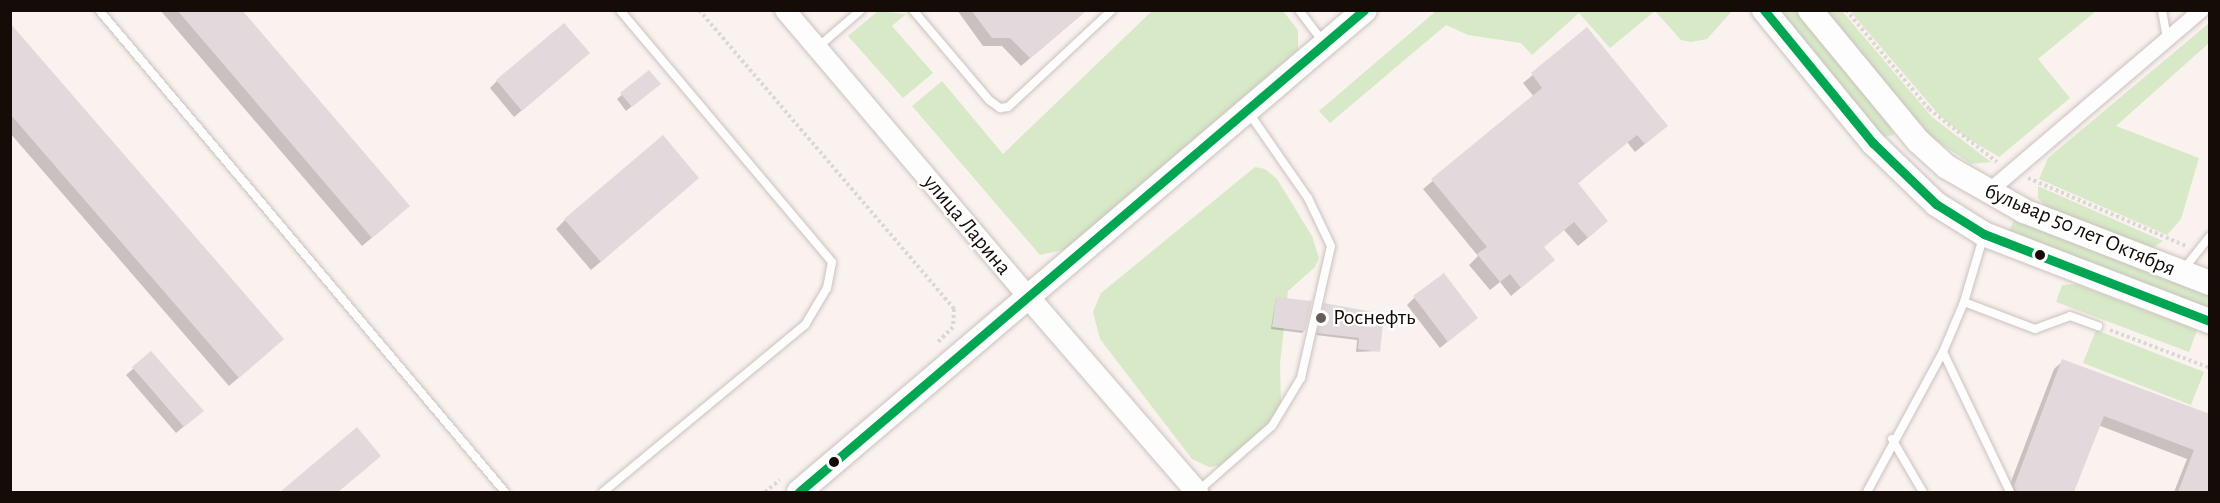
<!DOCTYPE html>
<html>
<head>
<meta charset="utf-8">
<style>
  body { margin:0 }
  #map { position:relative; width:2220px; height:503px; overflow:hidden; background:#faf2ef; font-family:"Alegreya Sans",sans-serif }
  div>[style] { position:absolute }
  .green>* { inset:0; background:#d7e9c7 }
  .shadow>* { inset:0; background:#0003 }
  .building>* { inset:0; background:#e2d9dc }
  .path>* { height:4px; margin-top:-2px; transform-origin:0; background:repeating-linear-gradient(90deg,#dad7d6 0 3px,transparent 0 6px) }
  .roads { filter:drop-shadow(0 0 2px #cbc2be) drop-shadow(0 0 2px #cbc2be) }
  .service>* { height:8px; margin:-4px; padding:0 4px; transform-origin:4px; border-radius:4px; background:#fefdfd }
  .minor>* { height:15px; margin:-7.5px; padding:0 7.5px; transform-origin:7.5px; border-radius:7.5px; background:#fefdfd }
  .tertiary>* { height:20px; margin:-10px; padding:0 10px; transform-origin:10px; border-radius:10px; background:#fefdfd }
  .secondary>* { height:22px; margin:-11px; padding:0 11px; transform-origin:11px; border-radius:11px; background:#fefdfd }
  .primary>* { height:24px; margin:-12px; padding:0 12px; transform-origin:12px; border-radius:12px; background:#fefdfd }
  .bus-1>* { height:9px; margin:-4.5px; padding:0 4.5px; transform-origin:4.5px; border-radius:4.5px; background:#00a651 }
  .dots>* { width:16px; height:16px; translate:-50% -50%; box-sizing:border-box; border:3px solid #fff; border-radius:50% }
  span { translate:-50% -50%; white-space:nowrap; text-align:center; line-height:1.15; -webkit-text-stroke:4.5px #fff; paint-order:stroke }
  .street-label { font-size:22px; color:#150b07 }
  .poi-label { font-size:22px; color:#150b07 }
  .left { translate:0 -50%; text-align:left }
  .frame { position:absolute; inset:0; border:12px solid #150b07; pointer-events:none }
</style>
</head>
<body>
<div id="map">
  <div class="green">
    <div style="clip-path:polygon(878px 11px,906px 14px,892px 26px,933px 73px,903px 98px,848px 36px)"></div>
    <div style="clip-path:polygon(1152px 11px,1283px 11px,1298px 30px,1298px 50px,1066px 249px,1040px 255px,912px 106px,942px 81px,1003px 154px)"></div>
    <div style="clip-path:polygon(1436px 11px,1732px 11px,1707px 39px,1691px 42px,1681px 40px,1655px 11px,1610px 48px,1579px 13px,1532px 55px,1521px 43px,1468px 35px,1446px 25px,1330px 123px,1319px 111px)"></div>
    <div style="clip-path:polygon(1776px 11px,1795px 11px,1890px 125px,1894px 135px,1883px 137px)"></div>
    <div style="clip-path:polygon(1821px 11px,1842px 11px,1932px 117px,1991px 162px,1971px 164px,1931px 137px)"></div>
    <div style="clip-path:polygon(1850px 11px,2096px 11px,2038px 59px,2070px 98px,1999px 157px,1967px 138px,1940px 116px)"></div>
    <div style="clip-path:polygon(2209px 23px,2209px 43px,2116px 126px,2199px 158px,2181px 219px,2167px 235px,2039px 179px,2048px 158px)"></div>
    <div style="clip-path:polygon(1255px 167px,1265px 169px,1277px 179px,1312px 236px,1319px 258px,1315px 267px,1288px 291px,1280px 364px,1281px 405px,1268px 433px,1233px 464px,1209px 467px,1192px 459px,1100px 339px,1093px 312px,1101px 293px)"></div>
    <div style="clip-path:polygon(2038px 186px,2163px 241px,2151px 249px,2048px 209px,2038px 198px)"></div>
    <div style="clip-path:polygon(2014px 220px,2209px 294px,2209px 311px,2009px 231px)"></div>
    <div style="clip-path:polygon(2076px 284px,2197px 330px,2189px 352px,2056px 302px,2062px 285px)"></div>
    <div style="clip-path:polygon(2096px 330px,2204px 372px,2191px 405px,2083px 363px)"></div>
  </div>
  <div class="shadow">
    <div style="clip-path:polygon(160px 10px,240px 10px,399px 215px,362px 246px)"></div>
    <div style="clip-path:polygon(957px 10px,1087px 10px,1021px 66px,1002px 46px,983px 46px)"></div>
    <div style="clip-path:polygon(10px 25px,273px 348px,229px 386px,10px 133px)"></div>
    <div style="clip-path:polygon(1587px 30px,1656px 135px,1635px 152px,1627px 142px,1577px 184px,1597px 230px,1578px 246px,1564px 230px,1542px 248px,1553px 260px,1511px 296px,1500px 282px,1490px 290px,1469px 265px,1478px 256px,1423px 189px,1534px 97px,1523px 83px)"></div>
    <div style="clip-path:polygon(581px 60px,514px 117px,490px 88px,497px 81px)"></div>
    <div style="clip-path:polygon(649px 72px,654px 88px,626px 111px,617px 99px)"></div>
    <div style="clip-path:polygon(688px 187px,591px 270px,556px 229px,565px 220px)"></div>
    <div style="clip-path:polygon(1276px 298px,1304px 331px,1302px 333px,1271px 329px)"></div>
    <div style="clip-path:polygon(1414px 298px,1476px 318px,1440px 348px,1407px 305px)"></div>
    <div style="clip-path:polygon(1325px 304px,1378px 351px,1356px 352px,1357px 340px,1316px 335px)"></div>
    <div style="clip-path:polygon(151px 353px,194px 418px,176px 433px,126px 375px)"></div>
    <div style="clip-path:polygon(2063px 361px,2207px 416px,2210px 413px,2210px 492px,2174px 492px,2187px 459px,2098px 425px,2073px 492px,2007px 492px,2054px 369px)"></div>
    <div style="clip-path:polygon(356px 429px,370px 465px,337px 492px,282px 492px)"></div>
  </div>
  <div class="building">
    <div style="clip-path:polygon(177px 10px,242px 10px,410px 206px,372px 238px)"></div>
    <div style="clip-path:polygon(971px 10px,1087px 10px,1030px 58px,1010px 38px,992px 38px)"></div>
    <div style="clip-path:polygon(10px 23px,284px 339px,239px 378px,10px 114px)"></div>
    <div style="clip-path:polygon(564px 23px,590px 53px,522px 111px,496px 80px)"></div>
    <div style="clip-path:polygon(1587px 27px,1668px 126px,1645px 144px,1637px 135px,1578px 183px,1608px 221px,1588px 238px,1574px 222px,1544px 247px,1555px 260px,1521px 288px,1510px 274px,1500px 282px,1477px 254px,1487px 247px,1431px 179px,1542px 88px,1531px 73px)"></div>
    <div style="clip-path:polygon(649px 70px,661px 84px,632px 107px,620px 93px)"></div>
    <div style="clip-path:polygon(663px 135px,699px 178px,601px 262px,564px 219px)"></div>
    <div style="clip-path:polygon(1444px 273px,1478px 318px,1448px 342px,1413px 296px)"></div>
    <div style="clip-path:polygon(1276px 297px,1312px 301px,1305px 331px,1272px 327px)"></div>
    <div style="clip-path:polygon(1324px 303px,1384px 314px,1380px 352px,1358px 349px,1359px 338px,1317px 333px)"></div>
    <div style="clip-path:polygon(151px 351px,204px 411px,184px 427px,132px 367px)"></div>
    <div style="clip-path:polygon(2062px 359px,2210px 414px,2210px 492px,2178px 492px,2194px 450px,2104px 416px,2074px 492px,2016px 492px,2014px 486px)"></div>
    <div style="clip-path:polygon(357px 427px,381px 456px,338px 492px,280px 492px)"></div>
  </div>
  <div class="path">
    <div style="left:699px;top:10px;width:393px;rotate:49.5deg"></div>
    <div style="left:954px;top:309px;width:18px;rotate:93deg"></div>
    <div style="left:953px;top:327px;width:23px;rotate:135deg"></div>
    <div style="left:1846px;top:10px;width:129px;rotate:50deg"></div>
    <div style="left:1929px;top:109px;width:86px;rotate:37.9deg"></div>
    <div style="left:2028px;top:178px;width:172px;rotate:23.3deg"></div>
    <div style="left:2110px;top:330px;width:107px;rotate:20.8deg"></div>
    <div style="left:765px;top:492px;width:19px;rotate:-39deg"></div>
  </div>
  <div class="roads">
    <div class="service">
      <div style="left:99px;top:10px;width:630px;rotate:49.89deg"></div>
      <div style="left:913px;top:10px;width:118px;rotate:49.8deg"></div>
      <div style="left:989px;top:100px;width:14px;rotate:36deg"></div>
      <div style="left:1000px;top:108px;width:8px;rotate:-7deg"></div>
      <div style="left:1008px;top:107px;width:142px;rotate:-43deg"></div>
      <div style="left:1299px;top:10px;width:41px;rotate:52.9deg"></div>
      <div style="left:2162px;top:10px;width:27px;rotate:80deg"></div>
      <div style="left:818px;top:47px;width:57px;rotate:-40.7deg"></div>
      <div style="left:2183px;top:270px;width:43px;rotate:-51.5deg"></div>
      <div style="left:1964px;top:302px;width:76px;rotate:20.8deg"></div>
      <div style="left:2035px;top:329px;width:37px;rotate:-20deg"></div>
      <div style="left:2070px;top:316px;width:30px;rotate:20deg"></div>
      <div style="left:1943px;top:352px;width:155px;rotate:64.4deg"></div>
      <div style="left:1892px;top:439px;width:61px;rotate:59.7deg"></div>
      <div style="left:1198px;top:491px;width:98px;rotate:-41.3deg"></div>
      <div style="left:1272px;top:426px;width:56px;rotate:-58.9deg"></div>
      <div style="left:1301px;top:378px;width:135px;rotate:-77.2deg"></div>
      <div style="left:1331px;top:246px;width:53px;rotate:-115.6deg"></div>
      <div style="left:1308px;top:198px;width:103px;rotate:-124.8deg"></div>
      <div style="left:603px;top:492px;width:262px;rotate:-39.6deg"></div>
      <div style="left:805px;top:325px;width:43px;rotate:-59.3deg"></div>
      <div style="left:827px;top:288px;width:26px;rotate:-79deg"></div>
      <div style="left:832px;top:262px;width:329px;rotate:-130.1deg"></div>
      <div style="left:1867px;top:492px;width:159px;rotate:-61.5deg"></div>
      <div style="left:1943px;top:352px;width:54px;rotate:-67.2deg"></div>
      <div style="left:1964px;top:302px;width:67px;rotate:-73.5deg"></div>
    </div>
    <div class="minor">
      <div style="left:1986px;top:193px;width:282px;rotate:-40.5deg"></div>
    </div>
    <div class="tertiary">
      <div style="left:785px;top:10px;width:377px;rotate:49.7deg"></div>
    </div>
    <div class="secondary">
      <div style="left:1029px;top:298px;width:257px;rotate:49.1deg"></div>
    </div>
    <div class="primary">
      <div style="left:1764px;top:10px;width:172px;rotate:50.7deg"></div>
      <div style="left:1873px;top:143px;width:88px;rotate:44.1deg"></div>
      <div style="left:1936px;top:204px;width:57px;rotate:32deg"></div>
      <div style="left:1984px;top:234px;width:242px;rotate:21.1deg"></div>
      <div style="left:1810px;top:10px;width:170px;rotate:50.5deg"></div>
      <div style="left:1918px;top:141px;width:39px;rotate:42deg"></div>
      <div style="left:1947px;top:167px;width:89px;rotate:29.7deg"></div>
      <div style="left:2024px;top:211px;width:199px;rotate:21.2deg"></div>
      <div style="left:799px;top:492px;width:743px;rotate:-40.42deg"></div>
    </div>
  </div>
  <div class="bus-1">
    <div style="left:1764px;top:10px;width:172px;rotate:50.7deg"></div>
    <div style="left:1873px;top:143px;width:88px;rotate:44.1deg"></div>
    <div style="left:1936px;top:204px;width:57px;rotate:32deg"></div>
    <div style="left:1984px;top:234px;width:242px;rotate:21.1deg"></div>
    <div style="left:799px;top:492px;width:743px;rotate:-40.47deg"></div>
  </div>
  <div class="dots">
    <div style="left:2040px;top:255px;background:#150b07"></div>
    <div style="left:1321px;top:318px;background:#655c58"></div>
    <div style="left:834px;top:462px;background:#150b07"></div>
  </div>
  <div class="street-label">
    <span style="left:967px;top:225px;rotate:50deg">улица Ларина</span>
    <span style="left:2080px;top:230px;rotate:23deg">бульвар 50 лет Октября</span>
  </div>
  <div class="poi-label">
    <span class="left" style="left:1333px;top:318px">Роснефть</span>
  </div>
  <div class="frame"></div>
</div>
</body>
</html>
